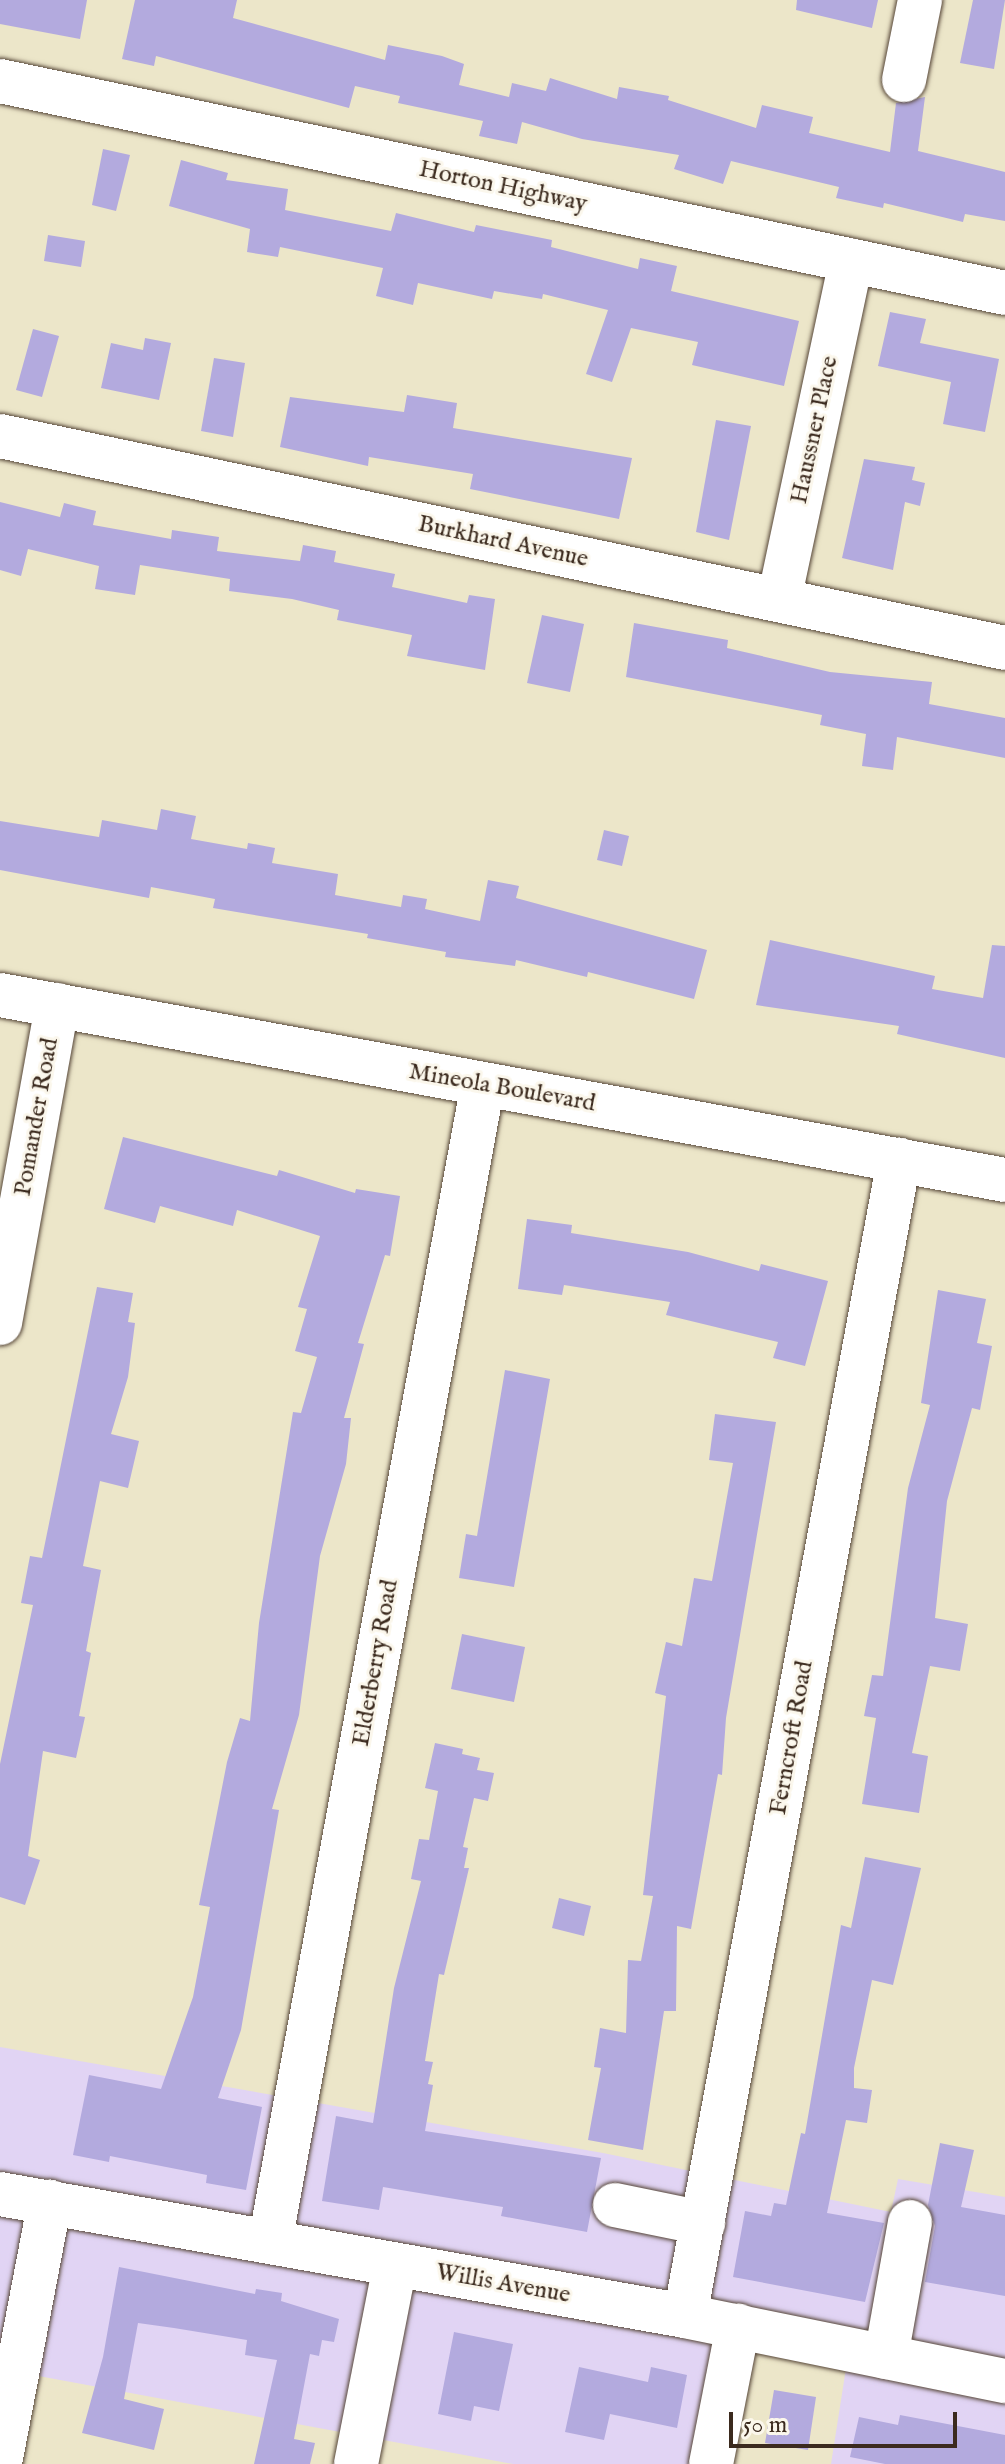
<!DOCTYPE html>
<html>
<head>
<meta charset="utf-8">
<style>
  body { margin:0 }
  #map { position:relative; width:1005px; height:2464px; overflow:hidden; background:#ece6c9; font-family:"IM FELL English",serif }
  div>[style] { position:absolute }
  .built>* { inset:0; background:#e1d4f4 }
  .building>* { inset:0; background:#b3aade }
  .roads { filter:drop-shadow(0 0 2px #564638) drop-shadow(0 0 2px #564638) }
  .minor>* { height:44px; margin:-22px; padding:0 22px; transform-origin:22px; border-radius:22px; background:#fff }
  .major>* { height:44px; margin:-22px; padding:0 22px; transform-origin:22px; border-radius:22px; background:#fff }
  span { translate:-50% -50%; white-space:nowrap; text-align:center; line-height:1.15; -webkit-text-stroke:6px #fbf7ec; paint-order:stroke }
  .street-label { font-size:24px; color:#3b2a1e }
  .scale { position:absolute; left:729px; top:2412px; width:228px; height:36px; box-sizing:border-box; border:4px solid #3b2a1e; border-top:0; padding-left:10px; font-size:24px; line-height:28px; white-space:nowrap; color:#3b2a1e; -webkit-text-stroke:6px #fbf7ec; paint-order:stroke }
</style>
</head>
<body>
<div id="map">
  <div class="built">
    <div style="clip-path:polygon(0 2047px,603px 2153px,891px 2212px,898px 2179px,1005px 2197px,1005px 2464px,831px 2464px,849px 2349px,741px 2327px,709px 2464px,513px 2464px,17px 2372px,0 2382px)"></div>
  </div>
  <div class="building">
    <div style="clip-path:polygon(0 0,87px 0,80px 39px,0 24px)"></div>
    <div style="clip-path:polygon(135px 0,237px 0,233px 18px,385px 60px,388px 45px,442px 56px,464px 64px,459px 85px,509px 97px,512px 83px,546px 91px,550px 78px,617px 99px,619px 87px,669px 96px,668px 100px,756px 128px,762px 105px,813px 117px,809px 133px,890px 152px,896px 103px,925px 97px,918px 151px,1005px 172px,1005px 221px,965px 214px,963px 222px,884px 203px,883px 208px,836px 198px,839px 187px,731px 161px,723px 184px,674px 169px,679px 155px,582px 139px,522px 122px,517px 144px,479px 136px,483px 121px,398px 103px,400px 96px,355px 86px,349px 108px,156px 56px,154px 66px,122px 59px)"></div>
    <div style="clip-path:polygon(797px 0,878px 0,872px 28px,796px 10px)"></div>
    <div style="clip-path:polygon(973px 0,1005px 0,994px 69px,960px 63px)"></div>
    <div style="clip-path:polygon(103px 149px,130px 155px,116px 211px,92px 205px)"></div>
    <div style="clip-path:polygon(181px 160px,228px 173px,226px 180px,288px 189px,285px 210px,391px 231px,396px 213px,474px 232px,476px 225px,552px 240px,551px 247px,638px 269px,640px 258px,677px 266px,671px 291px,799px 321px,784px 386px,692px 365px,698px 342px,631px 328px,612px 382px,586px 374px,608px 310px,543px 294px,542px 299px,494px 291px,492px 299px,418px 283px,413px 305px,376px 296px,383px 268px,280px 247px,278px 257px,247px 252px,250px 229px,169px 206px)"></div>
    <div style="clip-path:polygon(48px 235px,85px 241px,81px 267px,44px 261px)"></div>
    <div style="clip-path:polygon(890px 312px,926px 319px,920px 343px,999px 359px,985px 432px,943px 424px,951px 382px,878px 366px)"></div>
    <div style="clip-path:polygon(33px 329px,59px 336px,42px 397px,16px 390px)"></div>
    <div style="clip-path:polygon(145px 338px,171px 343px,159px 400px,101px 388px,111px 343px,143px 350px)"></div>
    <div style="clip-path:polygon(214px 358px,245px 363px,233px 437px,201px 431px)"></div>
    <div style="clip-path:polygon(407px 395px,457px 403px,453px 428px,632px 458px,619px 519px,470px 489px,473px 474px,369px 457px,368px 466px,280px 447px,290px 397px,404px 412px)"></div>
    <div style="clip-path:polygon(716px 420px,751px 426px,729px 540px,696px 532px)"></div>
    <div style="clip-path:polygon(864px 459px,915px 467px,912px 480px,925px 483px,920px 506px,905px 502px,893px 570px,842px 558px)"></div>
    <div style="clip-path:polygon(0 502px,60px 517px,64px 503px,96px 511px,93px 525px,171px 539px,172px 530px,219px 537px,217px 551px,300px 561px,303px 545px,336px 551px,334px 562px,395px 574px,392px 587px,467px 603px,469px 595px,495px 599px,485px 670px,407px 656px,412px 635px,337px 620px,339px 610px,292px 599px,229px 591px,230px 579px,140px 565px,135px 595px,95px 589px,99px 566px,28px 549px,21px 576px,0 570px)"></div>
    <div style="clip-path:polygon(542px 615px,584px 624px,570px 692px,527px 683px)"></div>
    <div style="clip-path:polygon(634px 623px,728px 640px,727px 648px,830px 672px,932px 682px,929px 704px,1005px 718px,1005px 758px,897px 737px,893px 770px,862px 766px,866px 734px,820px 725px,822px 715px,626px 677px)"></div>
    <div style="clip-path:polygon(161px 809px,196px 816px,191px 839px,247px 849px,248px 843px,275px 848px,272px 863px,338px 874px,335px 895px,401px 907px,403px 895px,427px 899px,425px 909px,480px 921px,488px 880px,519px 886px,516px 898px,707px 950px,694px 999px,588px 972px,587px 977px,516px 960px,515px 966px,445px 957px,446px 952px,367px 938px,368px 934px,213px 908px,215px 899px,151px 887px,149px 898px,0 870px,0 821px,99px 837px,102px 820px,157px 830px)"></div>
    <div style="clip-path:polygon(604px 830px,629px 836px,622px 866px,597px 860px)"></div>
    <div style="clip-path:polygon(770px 940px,935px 976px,932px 989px,983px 998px,992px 945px,1005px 946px,1005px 1058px,897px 1034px,899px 1026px,756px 1005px)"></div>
    <div style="clip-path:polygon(123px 1137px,277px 1176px,279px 1170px,355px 1193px,356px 1189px,400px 1196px,390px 1256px,385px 1255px,358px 1343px,364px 1344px,344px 1418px,351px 1418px,346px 1464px,320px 1556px,299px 1715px,272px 1809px,279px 1810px,241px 2030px,218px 2098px,262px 2107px,246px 2190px,206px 2183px,207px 2175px,110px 2156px,109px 2162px,73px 2155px,89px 2075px,161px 2089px,193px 1997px,210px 1907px,199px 1905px,227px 1762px,240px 1718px,250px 1721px,259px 1623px,293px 1412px,301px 1413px,317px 1357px,295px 1351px,307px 1309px,298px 1307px,320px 1236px,237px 1210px,233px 1226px,160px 1206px,155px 1223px,104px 1209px)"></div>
    <div style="clip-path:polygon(527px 1219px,572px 1225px,571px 1233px,688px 1252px,759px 1271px,761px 1264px,828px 1281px,805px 1366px,773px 1358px,778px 1342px,666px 1315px,670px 1302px,564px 1285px,562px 1295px,518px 1289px)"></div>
    <div style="clip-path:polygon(97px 1287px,133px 1293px,128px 1322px,135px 1323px,128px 1377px,111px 1434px,139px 1441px,128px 1488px,100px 1481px,83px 1566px,101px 1570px,86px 1651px,91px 1653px,79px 1716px,85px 1717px,76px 1758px,43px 1751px,28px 1856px,40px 1860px,25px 1905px,0 1897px,0 1764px,33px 1605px,21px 1603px,30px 1556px,42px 1558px)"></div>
    <div style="clip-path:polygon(938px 1290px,986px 1299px,977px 1343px,992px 1346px,980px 1410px,972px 1408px,947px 1501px,935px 1618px,968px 1624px,960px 1671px,930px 1666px,912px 1753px,928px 1756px,919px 1813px,862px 1804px,876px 1718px,864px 1716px,872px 1675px,883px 1676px,908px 1488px,930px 1405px,921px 1403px)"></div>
    <div style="clip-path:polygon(505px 1370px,550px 1379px,514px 1587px,459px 1578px,466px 1534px,477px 1536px)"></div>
    <div style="clip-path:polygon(715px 1414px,776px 1422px,726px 1718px,722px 1775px,718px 1774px,691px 1929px,677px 1926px,676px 2011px,664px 2011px,643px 2150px,588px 2140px,601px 2068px,594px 2067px,600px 2028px,626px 2033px,628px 1960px,641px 1961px,653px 1896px,643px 1895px,666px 1696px,655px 1693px,666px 1642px,682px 1646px,694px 1578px,712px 1581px,733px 1463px,709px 1460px)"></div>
    <div style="clip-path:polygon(462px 1634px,525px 1647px,514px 1702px,451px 1689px)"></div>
    <div style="clip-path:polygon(435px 1743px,463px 1749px,462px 1754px,480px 1758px,477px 1770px,494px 1773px,488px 1801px,474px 1798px,463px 1847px,468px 1848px,464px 1868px,469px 1868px,444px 1975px,439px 1974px,425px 2061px,433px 2062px,428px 2084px,433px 2085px,425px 2131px,601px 2158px,587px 2232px,501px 2216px,503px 2207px,383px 2187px,379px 2210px,322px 2201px,336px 2116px,373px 2123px,394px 1988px,421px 1881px,411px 1879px,419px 1839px,429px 1840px,438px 1791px,425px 1788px)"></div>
    <div style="clip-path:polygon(865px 1857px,921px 1868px,893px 1985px,872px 1980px,854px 2068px,854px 2088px,872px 2090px,867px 2123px,846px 2120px,827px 2213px,884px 2223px,865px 2302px,733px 2277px,745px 2211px,771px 2216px,774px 2203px,786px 2205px,801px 2133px,805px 2134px,841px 1925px,851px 1928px)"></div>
    <div style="clip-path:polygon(559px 1898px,591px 1906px,584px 1936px,552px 1928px)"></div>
    <div style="clip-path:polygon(940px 2143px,974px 2150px,961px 2207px,1005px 2215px,1005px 2296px,925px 2282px,935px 2226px,928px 2205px)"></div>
    <div style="clip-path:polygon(119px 2267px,255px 2294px,256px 2289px,282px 2293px,281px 2301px,339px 2319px,334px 2342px,322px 2340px,319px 2356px,310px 2354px,294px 2439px,315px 2443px,310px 2464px,254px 2464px,277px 2360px,245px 2355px,247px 2340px,174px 2328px,138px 2323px,124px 2399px,164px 2409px,154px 2450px,82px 2433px,103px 2357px)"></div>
    <div style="clip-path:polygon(454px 2332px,513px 2344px,499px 2411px,474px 2406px,471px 2421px,438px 2414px)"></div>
    <div style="clip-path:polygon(579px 2367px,648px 2382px,651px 2367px,687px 2375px,677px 2428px,610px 2414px,604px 2440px,565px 2432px)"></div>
    <div style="clip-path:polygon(774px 2390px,816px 2397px,808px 2450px,765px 2443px)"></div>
    <div style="clip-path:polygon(900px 2415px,1005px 2435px,1005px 2464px,885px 2464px,850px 2457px,859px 2417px,898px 2425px)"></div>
  </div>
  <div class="roads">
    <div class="minor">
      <div style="left:904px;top:80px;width:82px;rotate:-78.7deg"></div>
      <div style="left:0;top:81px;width:1027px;rotate:11.91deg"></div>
      <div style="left:0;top:436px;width:1027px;rotate:11.91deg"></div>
      <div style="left:779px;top:600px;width:347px;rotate:-78deg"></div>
      <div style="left:0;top:1323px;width:323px;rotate:-79.8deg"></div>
      <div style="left:615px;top:2205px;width:90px;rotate:11.6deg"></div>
      <div style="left:270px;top:2242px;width:1177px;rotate:-79.58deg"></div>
      <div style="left:685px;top:2316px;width:1176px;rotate:-79.51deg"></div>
      <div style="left:886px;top:2357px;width:137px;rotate:-79.9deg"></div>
      <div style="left:0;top:2463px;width:266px;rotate:-79.2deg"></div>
      <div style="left:356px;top:2464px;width:203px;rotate:-78.9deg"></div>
      <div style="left:711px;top:2464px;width:141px;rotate:-78.9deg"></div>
    </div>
    <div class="major">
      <div style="left:0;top:995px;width:1022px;rotate:10.43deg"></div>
      <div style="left:0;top:2194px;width:696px;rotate:10.1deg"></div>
      <div style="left:685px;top:2316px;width:327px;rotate:11.5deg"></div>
    </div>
  </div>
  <div class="street-label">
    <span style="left:503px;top:187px;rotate:12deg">Horton Highway</span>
    <span style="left:815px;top:430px;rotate:-78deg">Haussner Place</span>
    <span style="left:503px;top:542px;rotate:12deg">Burkhard Avenue</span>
    <span style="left:502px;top:1088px;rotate:10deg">Mineola Boulevard</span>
    <span style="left:37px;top:1117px;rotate:-80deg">Pomander Road</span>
    <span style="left:376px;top:1663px;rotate:-80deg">Elderberry Road</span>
    <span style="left:792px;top:1738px;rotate:-80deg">Ferncroft Road</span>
    <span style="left:503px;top:2284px;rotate:10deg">Willis Avenue</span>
  </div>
  <div class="scale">50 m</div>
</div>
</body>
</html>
